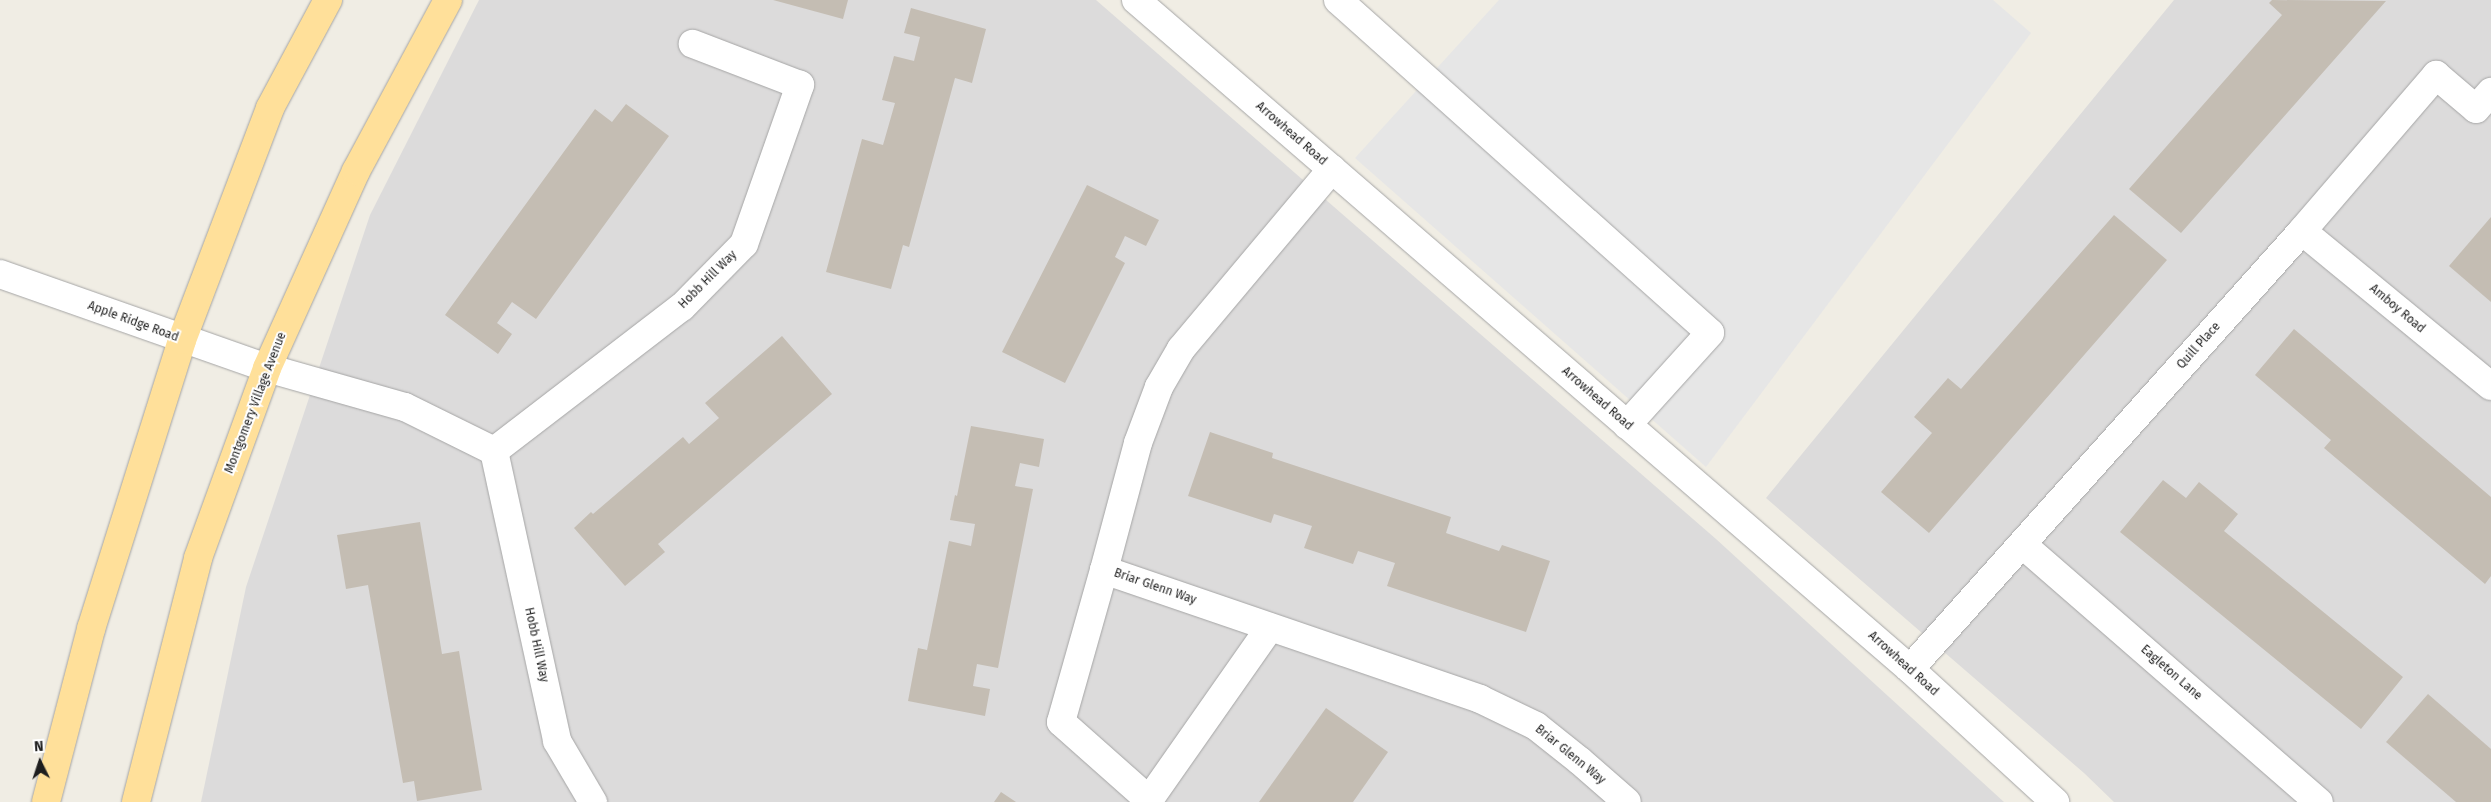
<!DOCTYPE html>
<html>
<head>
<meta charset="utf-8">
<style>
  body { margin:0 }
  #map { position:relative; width:2491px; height:802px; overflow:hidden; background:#f0ede4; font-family:"Fira Sans",sans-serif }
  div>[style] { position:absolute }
  .residential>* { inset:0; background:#dcdbdb }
  .parking>* { inset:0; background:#e6e6e6 }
  .building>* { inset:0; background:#c4bdb3 }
  .roads { filter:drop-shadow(0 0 1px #a5a5a5) drop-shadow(0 0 1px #a5a5a5) }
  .minor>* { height:28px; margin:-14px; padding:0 14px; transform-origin:14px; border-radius:14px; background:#fff }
  .major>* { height:28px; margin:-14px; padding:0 14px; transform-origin:14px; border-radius:14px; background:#ffe09a }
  span { translate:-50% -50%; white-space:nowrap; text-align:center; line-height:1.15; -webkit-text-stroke:4px #fff; paint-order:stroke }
  .street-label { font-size:12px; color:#1e1e1e }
  .north { position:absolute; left:15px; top:737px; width:50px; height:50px; -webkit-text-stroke:4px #fff; paint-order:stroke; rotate:356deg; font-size:14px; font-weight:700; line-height:20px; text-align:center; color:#1e1e1e }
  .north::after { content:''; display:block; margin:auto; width:18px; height:22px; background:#1e1e1e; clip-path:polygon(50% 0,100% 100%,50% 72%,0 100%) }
</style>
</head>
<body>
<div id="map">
  <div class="residential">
    <div style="clip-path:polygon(479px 0,1096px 0,1716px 539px,2004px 802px,201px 802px,246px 587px,370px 215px)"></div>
    <div style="clip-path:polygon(2174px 0,2491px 0,2491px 802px,2114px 802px,2084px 773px,1766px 498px)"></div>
  </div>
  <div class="parking">
    <div style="clip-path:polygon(1499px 0,1993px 0,2031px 33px,1706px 467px,1355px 158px)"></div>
  </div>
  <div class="building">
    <div style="clip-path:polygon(773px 0,848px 0,843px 19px)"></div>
    <div style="clip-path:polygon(2272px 0,2386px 1px,2181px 233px,2129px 189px,2282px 15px,2269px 3px)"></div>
    <div style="clip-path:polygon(911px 8px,986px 29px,972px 83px,955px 78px,909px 247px,903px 245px,891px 289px,826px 272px,862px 139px,883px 145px,895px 103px,882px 100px,894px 56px,914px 61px,920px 37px,904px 33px)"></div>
    <div style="clip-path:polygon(626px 104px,669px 136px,536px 319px,512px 302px,497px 323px,512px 334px,498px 354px,445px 315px,595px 109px,612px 122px)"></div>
    <div style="clip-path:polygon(1087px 185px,1159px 220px,1146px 246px,1125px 236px,1115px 257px,1125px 263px,1065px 383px,1002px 352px)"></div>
    <div style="clip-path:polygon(2114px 215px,2167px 260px,1929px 533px,1881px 492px,1932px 433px,1914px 417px,1948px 378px,1961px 389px)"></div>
    <div style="clip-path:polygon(2491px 217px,2491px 302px,2449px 266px)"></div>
    <div style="clip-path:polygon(2294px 329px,2491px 497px,2491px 576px,2485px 584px,2324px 448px,2331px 440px,2255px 375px)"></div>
    <div style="clip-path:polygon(782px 336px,832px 394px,658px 544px,665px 552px,625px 586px,574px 528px,591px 512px,593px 514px,683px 437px,689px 444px,719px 418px,705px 403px)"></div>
    <div style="clip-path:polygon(971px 426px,1044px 439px,1039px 467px,1020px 463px,1015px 486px,1033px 489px,998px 668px,977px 664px,973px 686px,990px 689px,985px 716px,908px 701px,918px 648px,927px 650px,949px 541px,971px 546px,975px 524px,950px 520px,955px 495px,957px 496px)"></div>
    <div style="clip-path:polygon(1210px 432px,1273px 453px,1272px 458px,1451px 517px,1446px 533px,1499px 551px,1502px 545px,1550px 561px,1526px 632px,1387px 586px,1395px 563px,1358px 551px,1353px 564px,1304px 548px,1312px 526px,1274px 514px,1271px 523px,1188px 496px)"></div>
    <div style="clip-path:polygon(2163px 480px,2186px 498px,2199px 482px,2238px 514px,2224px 531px,2403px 677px,2361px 729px,2120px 532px)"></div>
    <div style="clip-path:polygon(420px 522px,442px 654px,459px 651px,482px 790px,417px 801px,414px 781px,403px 783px,368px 585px,346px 589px,337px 535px)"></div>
    <div style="clip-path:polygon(2428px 694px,2491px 749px,2491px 802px,2456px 802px,2386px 742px)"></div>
    <div style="clip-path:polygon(1326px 708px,1388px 752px,1353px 802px,1259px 802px)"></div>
    <div style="clip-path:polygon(1001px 792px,1016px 802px,994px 802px)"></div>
  </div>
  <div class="roads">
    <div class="minor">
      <div style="left:1136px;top:0;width:1023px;rotate:40.84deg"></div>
      <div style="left:1910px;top:669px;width:197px;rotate:42.5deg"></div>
      <div style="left:1338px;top:0;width:499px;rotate:41.8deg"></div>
      <div style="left:1710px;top:333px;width:124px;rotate:132.1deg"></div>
      <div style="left:1332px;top:169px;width:235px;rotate:130deg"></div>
      <div style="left:1181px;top:349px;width:44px;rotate:120.1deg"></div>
      <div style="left:1159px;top:387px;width:60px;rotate:110.6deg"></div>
      <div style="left:1138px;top:443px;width:131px;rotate:105deg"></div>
      <div style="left:1104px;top:570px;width:398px;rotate:18.9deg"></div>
      <div style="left:1480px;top:699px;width:62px;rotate:25.7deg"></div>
      <div style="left:1536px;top:726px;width:56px;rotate:38.5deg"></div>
      <div style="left:1580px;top:761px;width:62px;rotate:41.1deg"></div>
      <div style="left:2302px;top:231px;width:244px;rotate:39.4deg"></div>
      <div style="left:0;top:274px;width:283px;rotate:19.4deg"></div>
      <div style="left:267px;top:368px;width:143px;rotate:15.8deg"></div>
      <div style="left:405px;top:407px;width:99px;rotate:26.3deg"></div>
      <div style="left:494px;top:451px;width:237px;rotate:-37.5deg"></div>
      <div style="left:682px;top:307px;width:88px;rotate:-45.5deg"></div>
      <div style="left:744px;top:244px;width:169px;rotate:-70.6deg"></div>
      <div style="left:800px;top:85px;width:115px;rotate:-159deg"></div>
      <div style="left:494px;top:451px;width:297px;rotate:77.7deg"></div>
      <div style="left:557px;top:741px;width:71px;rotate:59.5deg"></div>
      <div style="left:2023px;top:545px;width:392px;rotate:41deg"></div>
      <div style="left:1104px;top:570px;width:158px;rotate:105.8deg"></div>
      <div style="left:1061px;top:722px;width:118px;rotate:41.6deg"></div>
      <div style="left:1149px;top:800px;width:211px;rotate:-55deg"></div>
      <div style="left:1910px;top:669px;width:588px;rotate:-48.17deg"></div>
      <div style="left:2302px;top:231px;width:206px;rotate:-49.3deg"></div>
      <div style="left:2436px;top:75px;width:52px;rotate:40.4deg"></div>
      <div style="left:2476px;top:109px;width:23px;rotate:-49deg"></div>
    </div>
    <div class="major">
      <div style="left:46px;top:802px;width:179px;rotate:-75.4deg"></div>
      <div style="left:91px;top:629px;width:303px;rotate:-72.5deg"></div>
      <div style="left:182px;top:340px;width:248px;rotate:-69.2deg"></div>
      <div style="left:270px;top:108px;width:123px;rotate:-61.8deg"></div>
      <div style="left:136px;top:802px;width:252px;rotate:-75.7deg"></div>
      <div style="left:198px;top:558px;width:202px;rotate:-70deg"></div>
      <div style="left:267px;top:368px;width:216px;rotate:-65.7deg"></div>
      <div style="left:356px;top:171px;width:194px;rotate:-61.7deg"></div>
    </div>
  </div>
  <div class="street-label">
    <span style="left:1291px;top:134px;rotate:41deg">Arrowhead Road</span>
    <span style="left:708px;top:280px;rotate:-45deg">Hobb Hill Way</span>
    <span style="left:2397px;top:309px;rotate:40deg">Amboy Road</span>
    <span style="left:133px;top:322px;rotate:20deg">Apple Ridge Road</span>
    <span style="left:2199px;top:346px;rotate:-48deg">Quill Place</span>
    <span style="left:1597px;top:399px;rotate:41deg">Arrowhead Road</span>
    <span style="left:256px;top:403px;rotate:-69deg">Montgomery Village Avenue</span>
    <span style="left:1155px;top:587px;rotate:19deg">Briar Glenn Way</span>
    <span style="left:536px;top:645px;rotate:78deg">Hobb Hill Way</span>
    <span style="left:1903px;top:664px;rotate:42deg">Arrowhead Road</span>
    <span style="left:2171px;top:673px;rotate:41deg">Eagleton Lane</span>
    <span style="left:1570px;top:755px;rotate:39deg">Briar Glenn Way</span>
  </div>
  <div class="north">N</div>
</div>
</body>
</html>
